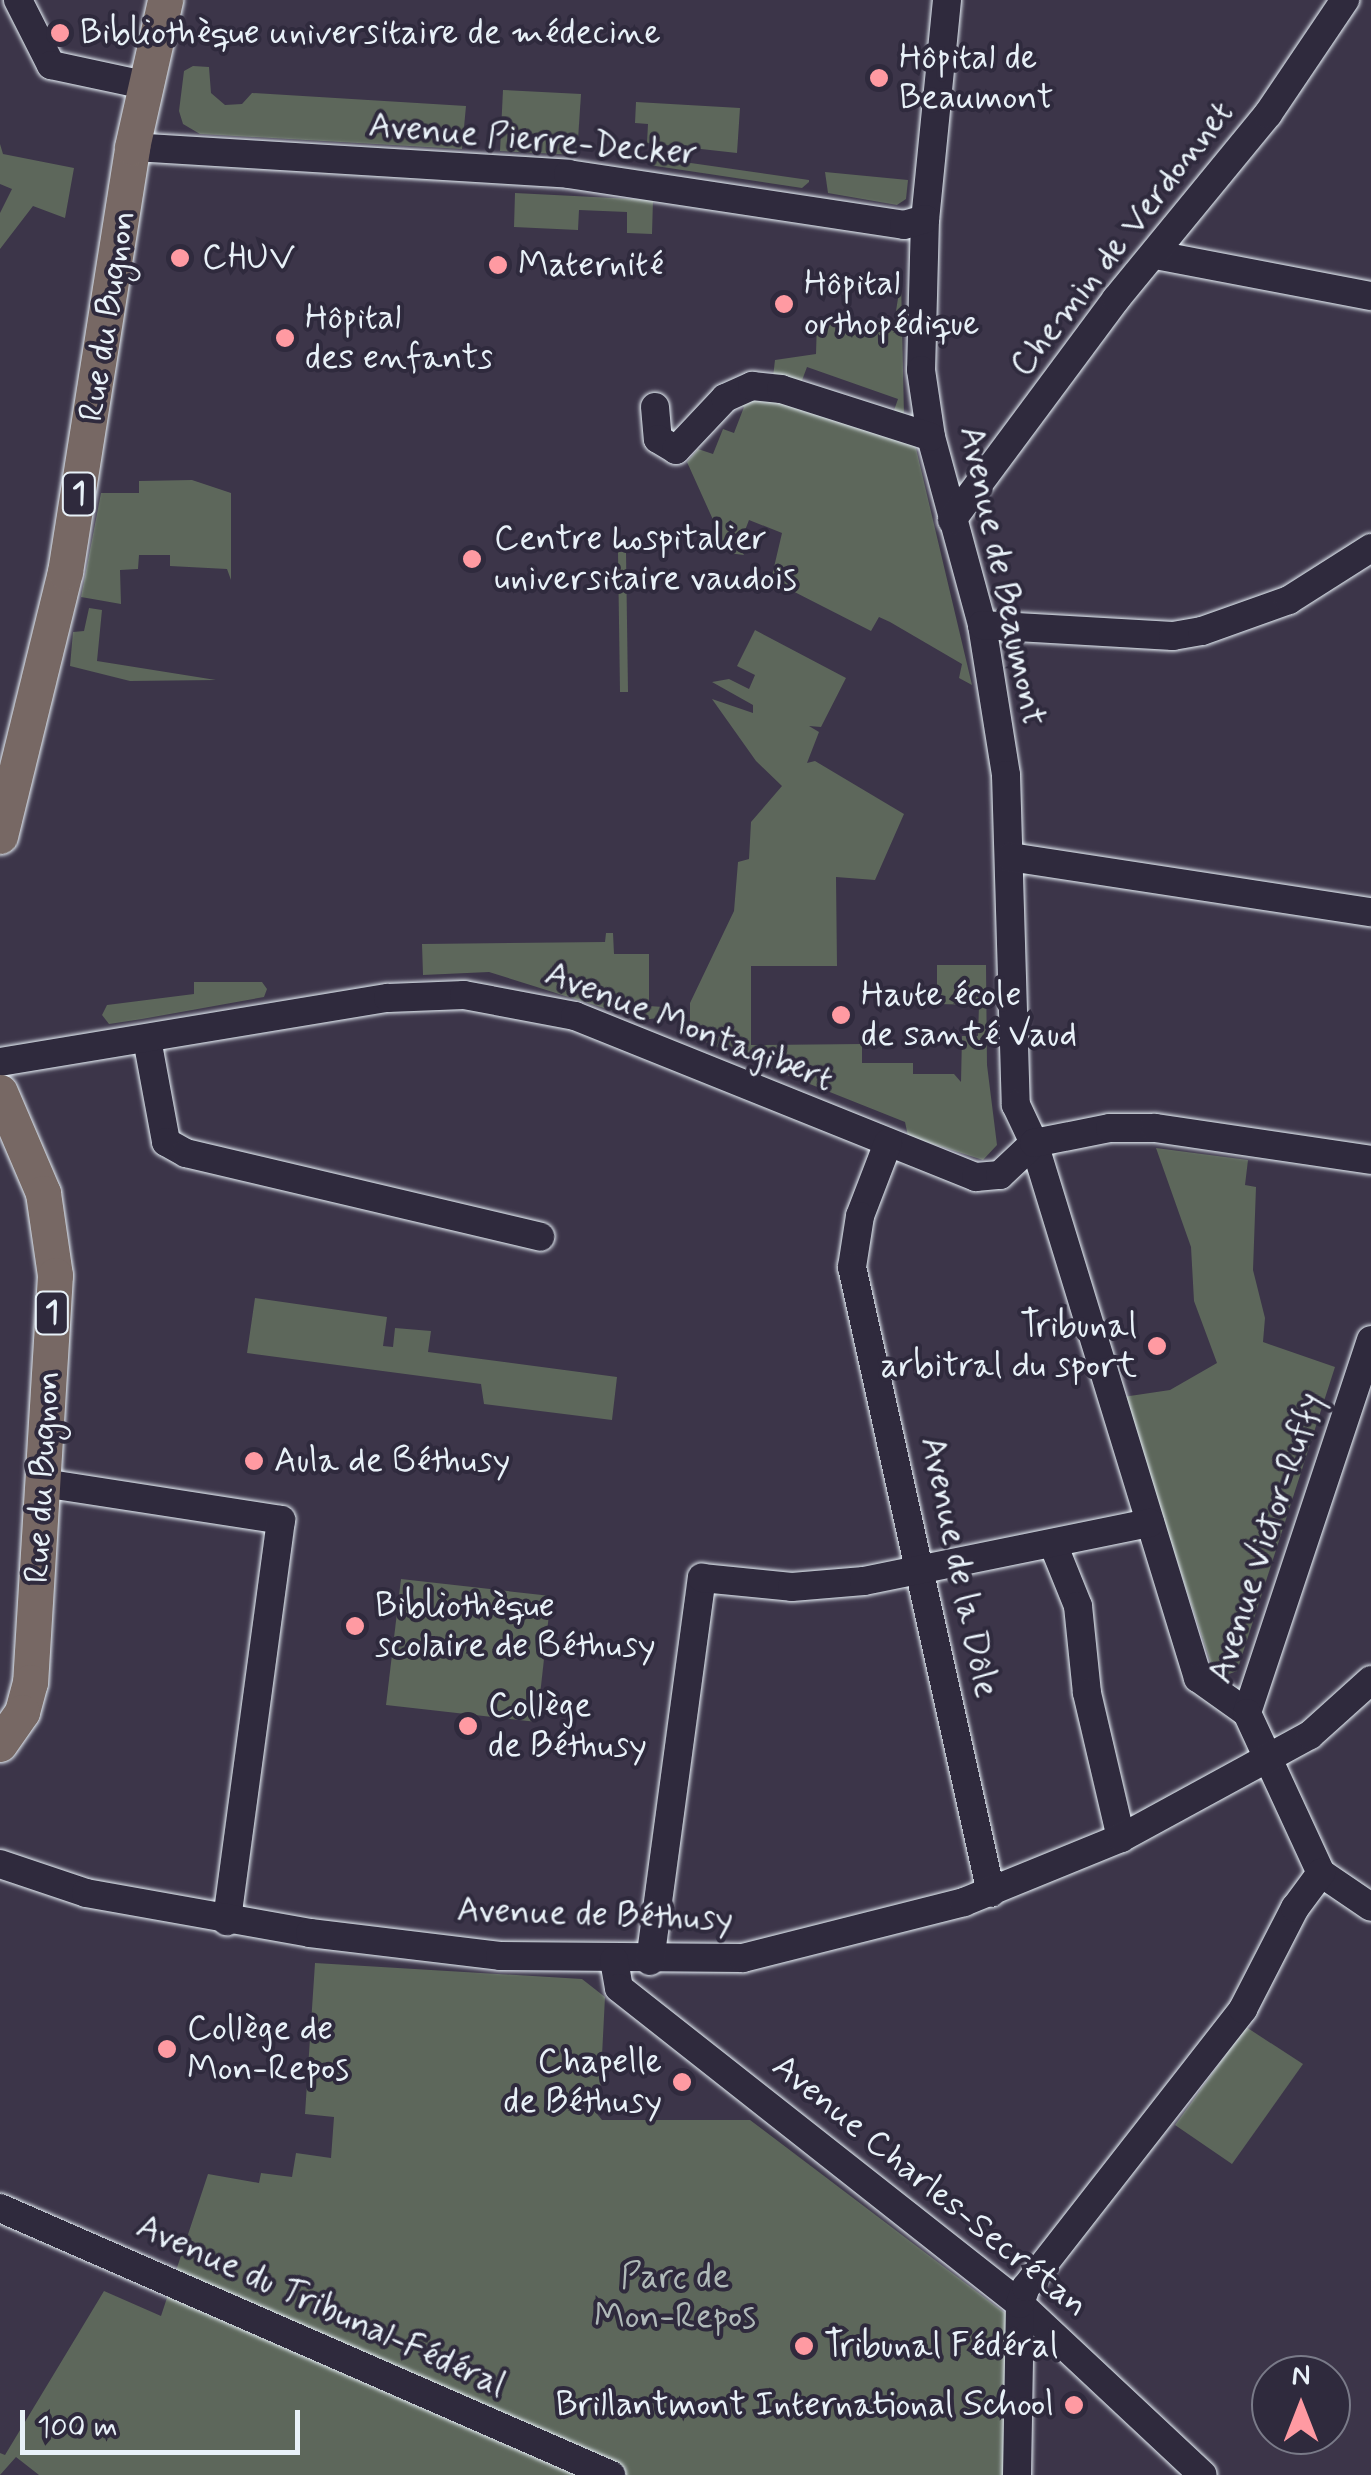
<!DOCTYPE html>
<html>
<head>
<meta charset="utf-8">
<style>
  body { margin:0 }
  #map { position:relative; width:1371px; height:2475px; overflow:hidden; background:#3c3549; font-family:Mynerve,sans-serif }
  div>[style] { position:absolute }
  .green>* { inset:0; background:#5d675b }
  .roads { filter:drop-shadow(0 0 2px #e8f1f8) drop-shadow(0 0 2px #e8f1f8) }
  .minor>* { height:28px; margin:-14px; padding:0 14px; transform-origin:14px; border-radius:14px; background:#2f2a3d }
  .major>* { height:35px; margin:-17.5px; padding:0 17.5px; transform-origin:17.5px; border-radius:17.5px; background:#776864 }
  .dots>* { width:28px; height:28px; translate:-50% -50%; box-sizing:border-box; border:5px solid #2f2a3d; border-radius:50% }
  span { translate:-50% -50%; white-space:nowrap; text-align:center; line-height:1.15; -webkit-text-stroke:8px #2f2a3d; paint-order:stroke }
  .shield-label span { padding:2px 8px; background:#2f2a3d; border:2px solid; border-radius:8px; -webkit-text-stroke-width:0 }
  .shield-label { font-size:32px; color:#e8f1f8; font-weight:700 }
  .poi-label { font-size:35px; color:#e8f1f8 }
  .left { translate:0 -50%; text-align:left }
  .right { translate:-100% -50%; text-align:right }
  .street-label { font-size:35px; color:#e8f1f8 }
  .park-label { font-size:35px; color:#b0bab9 }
  .north { position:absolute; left:1251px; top:2355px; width:100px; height:100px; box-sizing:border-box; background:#2f2a3d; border:2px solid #797a88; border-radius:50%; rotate:0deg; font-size:28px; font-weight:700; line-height:40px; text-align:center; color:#e8f1f8 }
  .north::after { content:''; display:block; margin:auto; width:35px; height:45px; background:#ff9aa2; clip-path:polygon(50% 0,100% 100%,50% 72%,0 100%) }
  .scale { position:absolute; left:20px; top:2410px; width:280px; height:45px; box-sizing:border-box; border:5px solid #e8f1f8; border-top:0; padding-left:12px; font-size:30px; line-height:35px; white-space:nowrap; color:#e8f1f8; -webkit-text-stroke:8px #2f2a3d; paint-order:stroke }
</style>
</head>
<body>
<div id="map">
  <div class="green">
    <div style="clip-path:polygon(193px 66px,209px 67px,211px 93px,225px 105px,242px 104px,252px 93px,466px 106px,462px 149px,200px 134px,183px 124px,179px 111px,184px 71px)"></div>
    <div style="clip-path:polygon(503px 90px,581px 94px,577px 155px,500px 151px)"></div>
    <div style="clip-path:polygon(636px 102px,740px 108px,737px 153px,647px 143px,648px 124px,635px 123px)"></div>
    <div style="clip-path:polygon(0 144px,3px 154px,74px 168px,65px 218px,33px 206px,0 249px,0 213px,12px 189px,0 184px)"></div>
    <div style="clip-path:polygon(649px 157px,809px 180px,809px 182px,802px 188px,649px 165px)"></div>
    <div style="clip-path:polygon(825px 172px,908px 180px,906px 199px,897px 205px,828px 193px)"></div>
    <div style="clip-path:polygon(515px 193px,653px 200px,652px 234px,627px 233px,627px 212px,579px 210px,578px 230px,514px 227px)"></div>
    <div style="clip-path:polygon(901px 279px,904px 416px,892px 416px,898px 399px,807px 367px,801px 383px,773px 377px,775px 360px,816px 354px,817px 320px,894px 324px)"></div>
    <div style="clip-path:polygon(755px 394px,915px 444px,972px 685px,959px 678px,962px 664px,890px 622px,879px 617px,871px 631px,771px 580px,782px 533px,749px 520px,739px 546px,744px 555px,728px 553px,687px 462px,698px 449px,713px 454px,723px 429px,734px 433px,744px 407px,731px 402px)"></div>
    <div style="clip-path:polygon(192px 480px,231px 493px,231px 580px,227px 569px,170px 566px,170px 555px,139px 555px,138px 569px,120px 570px,121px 604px,81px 597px,101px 493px,139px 493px,139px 481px)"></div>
    <div style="clip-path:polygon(618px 552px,626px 552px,628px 692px,620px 692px)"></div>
    <div style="clip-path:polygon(89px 608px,102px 610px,97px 661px,216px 680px,130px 681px,70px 666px,73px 632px,84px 631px)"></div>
    <div style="clip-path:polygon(755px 630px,846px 678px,821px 727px,809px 726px,819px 732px,807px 763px,815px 761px,904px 814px,875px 880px,836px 877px,837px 966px,751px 966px,751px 1045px,862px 1044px,862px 1063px,913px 1063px,913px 1074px,954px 1074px,961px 1082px,962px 1036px,978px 1036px,979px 1005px,937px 1004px,937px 965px,986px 965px,987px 1065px,997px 1145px,983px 1160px,908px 1136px,905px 1122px,707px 1043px,690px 1021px,690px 1003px,734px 911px,738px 862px,749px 859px,751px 822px,782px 786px,756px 761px,712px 699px,753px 713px,753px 705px,712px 682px,729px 679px,749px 689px,755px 675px,737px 666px)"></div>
    <div style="clip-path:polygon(606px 933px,613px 933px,614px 954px,649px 954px,649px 1006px,663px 1007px,658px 1018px,642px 1020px,489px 972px,423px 975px,422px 944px,605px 942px)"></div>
    <div style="clip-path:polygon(194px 982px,262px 982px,267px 989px,264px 997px,142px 1019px,109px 1024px,102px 1015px,107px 1005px,194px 994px)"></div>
    <div style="clip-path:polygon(1156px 1148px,1248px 1160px,1245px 1185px,1256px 1187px,1253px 1270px,1265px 1318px,1263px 1342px,1335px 1367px,1237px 1671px,1216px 1679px,1123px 1397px,1170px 1390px,1217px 1363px,1194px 1301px,1191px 1247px)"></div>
    <div style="clip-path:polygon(255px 1298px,387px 1317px,383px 1346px,393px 1347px,395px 1328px,431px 1331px,428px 1352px,617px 1377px,612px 1420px,484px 1404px,481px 1384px,247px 1353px)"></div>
    <div style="clip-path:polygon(401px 1579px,551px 1596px,537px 1722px,386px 1705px)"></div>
    <div style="clip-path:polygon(315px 1963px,582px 1979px,605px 1997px,600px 2095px,589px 2104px,602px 2120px,750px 2120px,1013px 2319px,1006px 2475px,39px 2475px,16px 2457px,0 2475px,0 2453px,5px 2455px,104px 2291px,161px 2316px,208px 2174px,259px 2183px,261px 2173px,292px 2177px,296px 2153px,331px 2158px,334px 2117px,305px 2114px)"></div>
    <div style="clip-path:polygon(1246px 2027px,1303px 2064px,1232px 2164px,1175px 2125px)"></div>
  </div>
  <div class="roads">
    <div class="minor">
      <div style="left:18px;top:0;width:73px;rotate:63.1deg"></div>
      <div style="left:51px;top:65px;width:95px;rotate:12.1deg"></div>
      <div style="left:947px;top:0;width:220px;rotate:95.7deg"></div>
      <div style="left:925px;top:219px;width:151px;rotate:91.5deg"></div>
      <div style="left:921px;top:370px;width:68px;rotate:81.5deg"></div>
      <div style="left:931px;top:437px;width:195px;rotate:74.8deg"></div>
      <div style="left:982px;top:625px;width:152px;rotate:80.9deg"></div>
      <div style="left:1006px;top:775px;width:330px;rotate:88.3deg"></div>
      <div style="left:1016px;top:1105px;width:42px;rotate:64.7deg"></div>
      <div style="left:1034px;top:1143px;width:560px;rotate:72.96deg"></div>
      <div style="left:1198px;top:1678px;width:60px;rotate:35.5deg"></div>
      <div style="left:132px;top:147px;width:437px;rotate:3.5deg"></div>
      <div style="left:568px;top:174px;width:340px;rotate:8.6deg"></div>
      <div style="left:904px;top:225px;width:22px;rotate:-16deg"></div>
      <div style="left:1156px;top:255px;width:219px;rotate:10.8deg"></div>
      <div style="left:655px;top:407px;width:32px;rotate:85deg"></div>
      <div style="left:658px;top:439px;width:21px;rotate:31deg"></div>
      <div style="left:676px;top:450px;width:71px;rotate:-46.7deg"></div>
      <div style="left:725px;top:398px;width:30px;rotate:-24deg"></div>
      <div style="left:752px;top:386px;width:29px;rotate:6deg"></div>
      <div style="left:781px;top:389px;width:157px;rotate:17.7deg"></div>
      <div style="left:952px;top:520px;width:275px;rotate:-53.4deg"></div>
      <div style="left:1116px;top:299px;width:239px;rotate:-50.6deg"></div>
      <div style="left:1268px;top:114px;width:138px;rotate:-56deg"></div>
      <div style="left:982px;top:625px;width:191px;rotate:3.3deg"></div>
      <div style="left:1173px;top:636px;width:29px;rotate:-10deg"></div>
      <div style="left:1202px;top:631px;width:92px;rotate:-19.6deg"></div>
      <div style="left:1289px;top:600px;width:97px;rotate:-32.4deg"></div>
      <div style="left:1010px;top:857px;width:365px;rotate:8.7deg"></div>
      <div style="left:147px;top:1039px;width:105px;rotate:79.5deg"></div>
      <div style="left:166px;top:1142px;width:23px;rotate:29deg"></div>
      <div style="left:186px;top:1153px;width:364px;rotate:13.3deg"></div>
      <div style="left:0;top:1062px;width:393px;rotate:-9.4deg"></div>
      <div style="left:388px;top:998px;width:76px;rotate:-2.3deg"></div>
      <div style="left:464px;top:995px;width:113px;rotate:10.7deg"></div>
      <div style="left:575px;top:1016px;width:432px;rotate:21.9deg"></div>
      <div style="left:976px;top:1177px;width:24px;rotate:-5deg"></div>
      <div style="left:1000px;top:1175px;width:47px;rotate:-43.3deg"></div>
      <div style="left:888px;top:1143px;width:78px;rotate:111deg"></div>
      <div style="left:860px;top:1216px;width:52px;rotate:98.9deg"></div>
      <div style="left:852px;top:1267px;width:641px;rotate:77.48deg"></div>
      <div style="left:1034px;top:1143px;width:77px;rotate:-11.2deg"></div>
      <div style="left:1110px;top:1128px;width:45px"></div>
      <div style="left:1155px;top:1128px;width:218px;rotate:8.4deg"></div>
      <div style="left:1371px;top:1340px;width:393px;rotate:108.4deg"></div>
      <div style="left:1247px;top:1713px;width:176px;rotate:65.2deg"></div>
      <div style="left:1321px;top:1873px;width:60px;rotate:34.2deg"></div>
      <div style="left:43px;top:1483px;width:241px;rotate:8.8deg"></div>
      <div style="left:281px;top:1520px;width:405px;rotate:97.7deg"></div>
      <div style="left:1053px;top:1544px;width:67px;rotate:68deg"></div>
      <div style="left:1078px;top:1606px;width:87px;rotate:84.1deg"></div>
      <div style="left:1087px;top:1693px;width:149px;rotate:76.8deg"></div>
      <div style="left:0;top:1864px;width:91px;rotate:18.6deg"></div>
      <div style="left:86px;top:1893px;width:228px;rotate:10.1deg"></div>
      <div style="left:310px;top:1933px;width:191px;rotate:6.9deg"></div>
      <div style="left:500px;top:1956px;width:243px;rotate:0.5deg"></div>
      <div style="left:743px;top:1958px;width:228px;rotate:-14.2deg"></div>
      <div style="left:964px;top:1902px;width:170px;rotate:-22.2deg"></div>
      <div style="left:1121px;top:1838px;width:215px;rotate:-28.6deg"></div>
      <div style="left:1310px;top:1735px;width:82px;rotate:-42deg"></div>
      <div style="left:614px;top:1960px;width:28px;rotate:80deg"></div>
      <div style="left:619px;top:1988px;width:511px;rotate:38.24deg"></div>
      <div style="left:1020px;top:2304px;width:250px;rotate:43.1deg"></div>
      <div style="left:650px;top:1961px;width:387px;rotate:-82.3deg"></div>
      <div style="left:702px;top:1578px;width:90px;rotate:5.7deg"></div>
      <div style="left:792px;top:1587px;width:72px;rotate:-4.8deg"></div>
      <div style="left:864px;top:1581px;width:292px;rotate:-11.5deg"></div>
      <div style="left:0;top:2208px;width:667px;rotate:23.6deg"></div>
      <div style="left:1017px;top:2475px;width:171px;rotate:-89deg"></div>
      <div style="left:1020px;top:2304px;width:18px;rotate:-71deg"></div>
      <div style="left:1026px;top:2287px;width:353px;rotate:-52deg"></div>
      <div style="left:1243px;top:2009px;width:114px;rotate:-62.8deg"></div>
      <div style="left:1295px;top:1908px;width:44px;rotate:-53.4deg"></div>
    </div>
    <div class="major">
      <div style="left:0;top:836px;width:272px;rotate:-76.2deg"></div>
      <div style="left:65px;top:572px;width:430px;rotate:-81deg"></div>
      <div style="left:132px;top:147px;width:151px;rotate:-77.3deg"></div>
      <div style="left:0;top:1092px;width:110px;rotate:66.9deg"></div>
      <div style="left:43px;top:1193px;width:83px;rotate:81.7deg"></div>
      <div style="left:55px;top:1275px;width:408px;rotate:93.5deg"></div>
      <div style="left:30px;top:1682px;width:31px;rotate:105deg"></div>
      <div style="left:22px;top:1712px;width:39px;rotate:125deg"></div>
    </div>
  </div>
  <div class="dots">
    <div style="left:60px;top:33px;background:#ff9aa2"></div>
    <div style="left:879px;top:78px;background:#ff9aa2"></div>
    <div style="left:180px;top:258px;background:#ff9aa2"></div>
    <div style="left:498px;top:265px;background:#ff9aa2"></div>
    <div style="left:784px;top:304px;background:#ff9aa2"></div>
    <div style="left:285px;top:338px;background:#ff9aa2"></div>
    <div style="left:472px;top:559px;background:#ff9aa2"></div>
    <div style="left:841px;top:1015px;background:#ff9aa2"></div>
    <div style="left:1157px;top:1346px;background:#ff9aa2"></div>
    <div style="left:254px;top:1461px;background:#ff9aa2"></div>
    <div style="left:355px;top:1626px;background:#ff9aa2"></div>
    <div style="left:468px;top:1726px;background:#ff9aa2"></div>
    <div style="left:167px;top:2049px;background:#ff9aa2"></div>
    <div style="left:682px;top:2082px;background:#ff9aa2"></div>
    <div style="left:804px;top:2346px;background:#ff9aa2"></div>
    <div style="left:1074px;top:2405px;background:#ff9aa2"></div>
  </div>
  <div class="shield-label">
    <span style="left:79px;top:494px">1</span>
    <span style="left:52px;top:1313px">1</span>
  </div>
  <div class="poi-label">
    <span class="left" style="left:80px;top:33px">Bibliothèque universitaire de médecine</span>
    <span class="left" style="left:899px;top:78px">Hôpital de<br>Beaumont</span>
    <span class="left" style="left:202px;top:258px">CHUV</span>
    <span class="left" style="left:518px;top:265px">Maternité</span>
    <span class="left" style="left:804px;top:304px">Hôpital<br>orthopédique</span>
    <span class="left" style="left:305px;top:338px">Hôpital<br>des enfants</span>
    <span class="left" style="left:494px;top:559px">Centre hospitalier<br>universitaire vaudois</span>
    <span class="left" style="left:861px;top:1015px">Haute école<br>de santé Vaud</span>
    <span class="right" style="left:1137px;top:1346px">Tribunal<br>arbitral du sport</span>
    <span class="left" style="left:274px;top:1461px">Aula de Béthusy</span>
    <span class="left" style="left:375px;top:1626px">Bibliothèque<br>scolaire de Béthusy</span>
    <span class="left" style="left:488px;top:1726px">Collège<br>de Béthusy</span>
    <span class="left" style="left:187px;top:2049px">Collège de<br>Mon-Repos</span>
    <span class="right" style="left:662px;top:2082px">Chapelle<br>de Béthusy</span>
    <span class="left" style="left:824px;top:2346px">Tribunal Fédéral</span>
    <span class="right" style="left:1054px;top:2405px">Brillantmont International School</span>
  </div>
  <div class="street-label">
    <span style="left:533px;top:140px;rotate:5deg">Avenue Pierre-Decker</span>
    <span style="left:1122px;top:239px;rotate:-52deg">Chemin de Verdonnet</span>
    <span style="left:108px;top:316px;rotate:-81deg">Rue du Bugnon</span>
    <span style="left:1002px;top:576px;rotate:78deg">Avenue de Beaumont</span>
    <span style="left:689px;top:1027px;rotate:21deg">Avenue Montagibert</span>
    <span style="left:43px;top:1477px;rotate:-87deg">Rue du Bugnon</span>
    <span style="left:1266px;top:1538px;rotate:-72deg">Avenue Victor-Ruffy</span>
    <span style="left:959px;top:1567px;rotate:78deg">Avenue de la Dôle</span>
    <span style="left:595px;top:1915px;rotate:2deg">Avenue de Béthusy</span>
    <span style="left:930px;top:2186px;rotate:39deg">Avenue Charles-Secrétan</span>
    <span style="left:321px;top:2306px;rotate:24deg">Avenue du Tribunal-Fédéral</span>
  </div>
  <div class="park-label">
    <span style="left:675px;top:2297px">Parc de<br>Mon-Repos</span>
  </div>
  <div class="north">N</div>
  <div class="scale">100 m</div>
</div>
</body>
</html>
